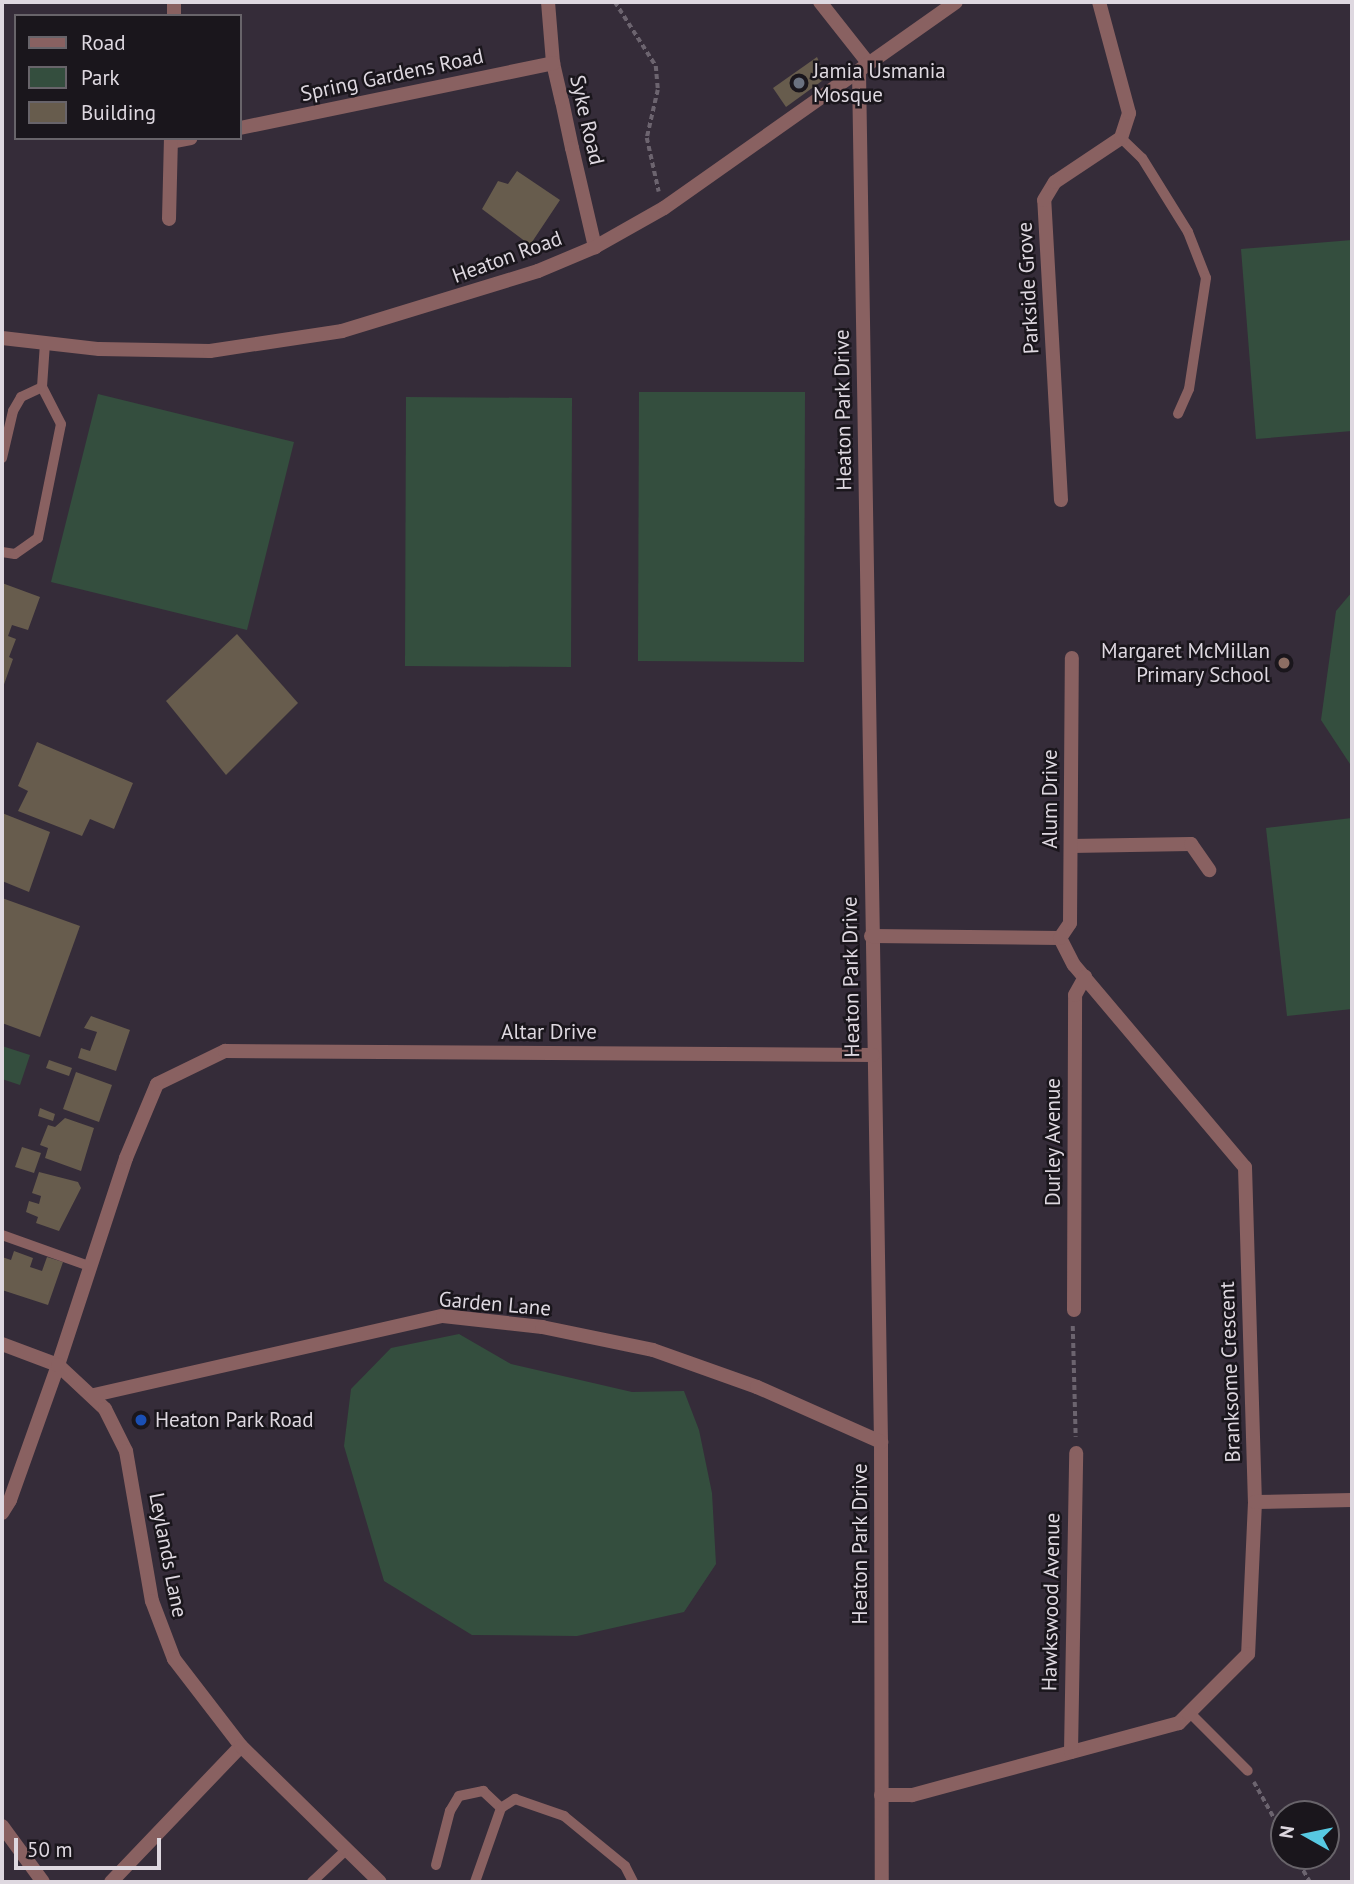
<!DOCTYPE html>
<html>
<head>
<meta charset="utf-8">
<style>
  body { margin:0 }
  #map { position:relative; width:1354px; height:1884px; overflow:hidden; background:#352c39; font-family:"PT Sans",sans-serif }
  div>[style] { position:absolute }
  .green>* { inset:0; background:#344e3e }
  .building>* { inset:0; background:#675c4d }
  .path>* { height:3.5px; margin-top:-1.75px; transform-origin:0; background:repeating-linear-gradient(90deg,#6c646f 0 5px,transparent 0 8.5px) }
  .service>* { height:10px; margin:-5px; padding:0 5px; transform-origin:5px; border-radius:5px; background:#896161 }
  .pedestrian>* { height:14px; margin:-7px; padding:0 7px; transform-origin:7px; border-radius:7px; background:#896161 }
  .minor>* { height:14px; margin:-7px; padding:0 7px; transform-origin:7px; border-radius:7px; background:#896161 }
  .tertiary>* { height:14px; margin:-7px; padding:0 7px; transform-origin:7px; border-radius:7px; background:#896161 }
  .dots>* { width:19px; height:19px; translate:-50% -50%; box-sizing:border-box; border:4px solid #1a161c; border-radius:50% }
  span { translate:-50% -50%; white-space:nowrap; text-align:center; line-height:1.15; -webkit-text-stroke:5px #1a161c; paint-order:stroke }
  .poi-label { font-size:21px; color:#ded8e0 }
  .left { translate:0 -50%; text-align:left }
  .right { translate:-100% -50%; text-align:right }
  .street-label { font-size:21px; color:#ded8e0 }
  .frame { position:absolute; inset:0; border:4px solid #ded8e0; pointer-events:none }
  .legend { position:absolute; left:14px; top:14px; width:228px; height:126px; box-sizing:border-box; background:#1a161c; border:2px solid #68646a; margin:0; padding:9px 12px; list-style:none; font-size:21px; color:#ded8e0 }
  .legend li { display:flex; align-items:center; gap:14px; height:35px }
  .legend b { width:35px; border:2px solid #68646a }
  .north { position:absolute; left:1270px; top:1800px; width:70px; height:70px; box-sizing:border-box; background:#1a161c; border:2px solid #68646a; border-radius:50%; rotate:279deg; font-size:19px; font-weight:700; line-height:28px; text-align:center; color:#ded8e0 }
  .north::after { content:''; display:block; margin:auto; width:24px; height:32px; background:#57c9e2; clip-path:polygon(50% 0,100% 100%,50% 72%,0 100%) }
  .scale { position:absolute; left:14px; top:1838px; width:147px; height:32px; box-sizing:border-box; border:4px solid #ded8e0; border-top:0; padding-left:9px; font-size:21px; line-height:24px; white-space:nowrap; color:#ded8e0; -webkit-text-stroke:5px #1a161c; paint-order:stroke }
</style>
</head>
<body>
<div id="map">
  <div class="green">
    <div style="clip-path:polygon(1352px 240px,1352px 431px,1256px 439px,1241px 249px)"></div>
    <div style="clip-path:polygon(639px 392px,805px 392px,804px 662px,638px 661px)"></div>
    <div style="clip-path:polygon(98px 394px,294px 442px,247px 630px,51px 582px)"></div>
    <div style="clip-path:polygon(406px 397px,572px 398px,571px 667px,405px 666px)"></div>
    <div style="clip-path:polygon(1352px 592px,1352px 767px,1321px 720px,1336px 611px)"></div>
    <div style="clip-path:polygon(1352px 818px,1352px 1009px,1287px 1016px,1266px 828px)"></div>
    <div style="clip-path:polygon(2px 1046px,30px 1055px,20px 1085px,2px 1079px)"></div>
    <div style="clip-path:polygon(459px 1334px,511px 1364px,632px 1392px,684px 1391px,699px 1430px,712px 1493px,716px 1564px,684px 1612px,577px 1636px,472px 1635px,384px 1581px,344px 1446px,351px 1389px,391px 1348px)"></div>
  </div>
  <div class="building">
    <div style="clip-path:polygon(817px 57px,826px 78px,786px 107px,773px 88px)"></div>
    <div style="clip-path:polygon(517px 171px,560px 200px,530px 245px,482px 209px,498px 181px,508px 184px)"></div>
    <div style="clip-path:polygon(2px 583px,40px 597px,28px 630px,12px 625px,8px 636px,16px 639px,9px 657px,13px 659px,2px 690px)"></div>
    <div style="clip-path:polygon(237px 634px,298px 703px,226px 775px,166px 701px)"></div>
    <div style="clip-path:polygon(37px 742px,133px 783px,114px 829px,90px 819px,82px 836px,18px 811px,28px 791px,18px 786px)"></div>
    <div style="clip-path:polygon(2px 813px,50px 832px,29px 892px,2px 881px)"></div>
    <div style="clip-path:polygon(2px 898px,80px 926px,40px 1037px,2px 1023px)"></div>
    <div style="clip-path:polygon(91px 1016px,130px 1030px,116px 1071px,78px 1058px,81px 1048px,90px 1051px,97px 1032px,84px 1028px)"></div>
    <div style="clip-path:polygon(49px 1060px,72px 1068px,69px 1076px,46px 1068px)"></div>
    <div style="clip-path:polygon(76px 1072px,112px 1085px,99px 1122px,63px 1109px)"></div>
    <div style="clip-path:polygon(40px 1108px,55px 1114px,53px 1121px,38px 1116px)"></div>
    <div style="clip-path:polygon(65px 1118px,94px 1128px,81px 1171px,45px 1158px,48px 1148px,40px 1145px,48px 1125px,55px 1127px)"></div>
    <div style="clip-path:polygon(22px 1147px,41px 1153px,34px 1173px,15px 1167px)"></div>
    <div style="clip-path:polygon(39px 1172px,78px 1182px,81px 1188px,59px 1231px,36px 1223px,38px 1217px,26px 1212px,29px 1201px,39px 1204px,41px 1196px,32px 1193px)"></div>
    <div style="clip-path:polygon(14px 1251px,33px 1258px,30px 1267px,42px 1271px,47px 1257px,63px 1262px,48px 1305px,2px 1290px,2px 1257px,11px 1260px)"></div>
  </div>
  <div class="path">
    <div style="left:615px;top:2px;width:76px;rotate:57.4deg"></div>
    <div style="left:656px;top:66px;width:24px;rotate:85deg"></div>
    <div style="left:658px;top:90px;width:49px;rotate:102.9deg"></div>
    <div style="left:647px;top:138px;width:55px;rotate:77.5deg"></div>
    <div style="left:1073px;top:1326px;width:111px;rotate:88.5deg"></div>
    <div style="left:1254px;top:1782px;width:62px;rotate:60.9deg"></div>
    <div style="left:1295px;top:1856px;width:30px;rotate:60deg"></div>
  </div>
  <div class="service">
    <div style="left:1121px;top:138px;width:29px;rotate:44deg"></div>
    <div style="left:1142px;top:158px;width:87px;rotate:58.1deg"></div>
    <div style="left:1188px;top:232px;width:49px;rotate:68.6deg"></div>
    <div style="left:1206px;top:278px;width:112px;rotate:98.7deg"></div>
    <div style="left:1189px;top:389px;width:27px;rotate:114deg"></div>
    <div style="left:2px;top:458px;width:48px;rotate:-76.8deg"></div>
    <div style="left:13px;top:411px;width:16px;rotate:-60deg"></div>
    <div style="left:21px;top:397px;width:23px;rotate:-25deg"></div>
    <div style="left:2px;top:552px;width:13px;rotate:9deg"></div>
    <div style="left:15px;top:554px;width:28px;rotate:-35deg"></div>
    <div style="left:38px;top:538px;width:116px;rotate:-78.6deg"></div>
    <div style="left:61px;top:424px;width:42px;rotate:-117.2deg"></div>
    <div style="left:42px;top:387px;width:44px;rotate:-86.1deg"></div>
    <div style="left:2px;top:1235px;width:92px;rotate:19.6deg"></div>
    <div style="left:1189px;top:1712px;width:83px;rotate:45deg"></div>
    <div style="left:436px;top:1865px;width:56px;rotate:-75.5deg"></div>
    <div style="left:450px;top:1811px;width:17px;rotate:-59deg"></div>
    <div style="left:459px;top:1796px;width:25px;rotate:-12deg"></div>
    <div style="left:483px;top:1791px;width:25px;rotate:43deg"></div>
    <div style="left:312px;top:1882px;width:48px;rotate:-43.3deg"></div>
    <div style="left:475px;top:1882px;width:78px;rotate:-70.6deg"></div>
    <div style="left:501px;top:1808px;width:17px;rotate:-33deg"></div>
    <div style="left:515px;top:1799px;width:52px;rotate:19.1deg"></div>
    <div style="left:564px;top:1816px;width:79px;rotate:39.3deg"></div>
    <div style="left:625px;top:1866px;width:18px;rotate:63deg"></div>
  </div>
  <div class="pedestrian">
    <div style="left:562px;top:101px;width:48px;rotate:78deg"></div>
  </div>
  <div class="minor">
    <div style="left:548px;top:2px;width:61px;rotate:85.3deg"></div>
    <div style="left:553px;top:63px;width:39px;rotate:77deg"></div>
    <div style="left:820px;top:2px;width:79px;rotate:51.7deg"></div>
    <div style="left:174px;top:16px;width:14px;rotate:-90deg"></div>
    <div style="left:859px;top:72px;width:1370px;rotate:89.08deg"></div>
    <div style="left:881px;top:1442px;width:440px;rotate:89.9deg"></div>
    <div style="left:240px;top:128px;width:320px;rotate:-11.7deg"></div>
    <div style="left:171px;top:142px;width:20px;rotate:-11deg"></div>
    <div style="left:572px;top:148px;width:102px;rotate:76.9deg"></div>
    <div style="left:169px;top:219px;width:81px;rotate:-88.6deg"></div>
    <div style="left:1061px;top:500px;width:300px;rotate:-93.2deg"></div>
    <div style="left:1044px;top:200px;width:21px;rotate:-59deg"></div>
    <div style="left:1055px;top:182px;width:79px;rotate:-33.7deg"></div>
    <div style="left:1121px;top:138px;width:26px;rotate:-72deg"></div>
    <div style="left:1129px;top:113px;width:115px;rotate:-105.1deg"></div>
    <div style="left:1071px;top:846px;width:120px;rotate:-1deg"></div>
    <div style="left:1191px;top:844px;width:32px;rotate:55deg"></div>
    <div style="left:871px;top:936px;width:189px;rotate:0.6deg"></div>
    <div style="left:1060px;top:938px;width:30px;rotate:63deg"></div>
    <div style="left:1074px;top:965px;width:265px;rotate:49.8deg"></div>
    <div style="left:1245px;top:1167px;width:335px;rotate:88.3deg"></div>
    <div style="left:1255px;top:1502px;width:152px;rotate:92.6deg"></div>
    <div style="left:1248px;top:1654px;width:98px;rotate:135deg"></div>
    <div style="left:1179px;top:1723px;width:277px;rotate:164.9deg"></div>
    <div style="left:912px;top:1795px;width:31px;rotate:180deg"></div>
    <div style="left:1060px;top:938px;width:18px;rotate:-56deg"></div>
    <div style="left:1070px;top:923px;width:265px;rotate:-89.6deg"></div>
    <div style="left:1074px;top:1310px;width:315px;rotate:-89.8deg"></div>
    <div style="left:1075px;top:995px;width:21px;rotate:-61deg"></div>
    <div style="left:94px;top:1395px;width:358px;rotate:-12.8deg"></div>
    <div style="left:443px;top:1316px;width:100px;rotate:6.3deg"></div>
    <div style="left:542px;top:1327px;width:113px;rotate:11.7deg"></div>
    <div style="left:653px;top:1350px;width:110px;rotate:19.6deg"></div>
    <div style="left:757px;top:1387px;width:136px;rotate:23.9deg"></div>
    <div style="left:1255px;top:1502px;width:97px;rotate:-1.2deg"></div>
    <div style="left:2px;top:1513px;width:15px;rotate:-58deg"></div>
    <div style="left:10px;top:1500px;width:143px;rotate:-70.4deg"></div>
    <div style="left:58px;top:1365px;width:218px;rotate:-71.8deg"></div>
    <div style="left:126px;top:1158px;width:80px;rotate:-67.3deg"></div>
    <div style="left:157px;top:1084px;width:76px;rotate:-25.9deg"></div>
    <div style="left:225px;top:1051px;width:648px;rotate:0.35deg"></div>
    <div style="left:1071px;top:1752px;width:299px;rotate:-89deg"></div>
    <div style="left:2px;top:1826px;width:69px;rotate:53.8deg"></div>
    <div style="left:111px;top:1882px;width:188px;rotate:-46.3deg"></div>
  </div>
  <div class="tertiary">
    <div style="left:2px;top:338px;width:98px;rotate:6.5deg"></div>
    <div style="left:99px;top:349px;width:111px;rotate:1deg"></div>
    <div style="left:210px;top:351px;width:134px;rotate:-8.6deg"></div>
    <div style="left:342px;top:331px;width:205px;rotate:-17deg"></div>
    <div style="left:538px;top:271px;width:62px;rotate:-22.8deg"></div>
    <div style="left:595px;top:247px;width:79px;rotate:-29.5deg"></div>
    <div style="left:664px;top:208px;width:357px;rotate:-35.2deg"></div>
    <div style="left:2px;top:1344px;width:60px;rotate:20.6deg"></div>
    <div style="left:58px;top:1365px;width:64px;rotate:43.1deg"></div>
    <div style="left:105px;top:1409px;width:47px;rotate:63.4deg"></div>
    <div style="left:126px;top:1451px;width:152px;rotate:80.2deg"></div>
    <div style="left:152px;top:1601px;width:62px;rotate:69.2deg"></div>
    <div style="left:174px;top:1659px;width:110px;rotate:52.4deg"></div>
    <div style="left:241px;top:1746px;width:194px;rotate:44.4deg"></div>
  </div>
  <div class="dots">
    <div style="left:799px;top:83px;background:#6b7280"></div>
    <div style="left:1284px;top:663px;background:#8d6e63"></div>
    <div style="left:141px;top:1420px;background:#1a4fb4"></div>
  </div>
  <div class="poi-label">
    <span class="left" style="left:813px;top:83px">Jamia Usmania<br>Mosque</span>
    <span class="right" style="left:1270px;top:663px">Margaret McMillan<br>Primary School</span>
    <span class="left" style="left:155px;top:1420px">Heaton Park Road</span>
  </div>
  <div class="street-label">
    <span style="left:392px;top:75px;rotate:-12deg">Spring Gardens Road</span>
    <span style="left:587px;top:120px;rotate:77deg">Syke Road</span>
    <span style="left:507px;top:257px;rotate:-20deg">Heaton Road</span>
    <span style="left:1028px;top:288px;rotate:-93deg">Parkside Grove</span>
    <span style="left:843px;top:410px;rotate:-91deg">Heaton Park Drive</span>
    <span style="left:1050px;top:799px;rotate:-90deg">Alum Drive</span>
    <span style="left:851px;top:977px;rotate:-91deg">Heaton Park Drive</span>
    <span style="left:549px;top:1032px">Altar Drive</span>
    <span style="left:1053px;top:1142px;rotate:-90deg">Durley Avenue</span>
    <span style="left:495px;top:1304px;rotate:5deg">Garden Lane</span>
    <span style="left:1230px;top:1372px;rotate:-92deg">Branksome Crescent</span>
    <span style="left:860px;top:1544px;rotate:-90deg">Heaton Park Drive</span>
    <span style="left:168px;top:1555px;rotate:79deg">Leylands Lane</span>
    <span style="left:1051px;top:1602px;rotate:-89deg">Hawkswood Avenue</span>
  </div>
  <div class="frame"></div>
  <ul class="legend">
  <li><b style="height:9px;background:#896161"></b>Road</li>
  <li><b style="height:19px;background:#344e3e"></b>Park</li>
  <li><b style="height:19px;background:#675c4d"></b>Building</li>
  </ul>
  <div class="north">N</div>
  <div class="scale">50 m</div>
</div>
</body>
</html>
